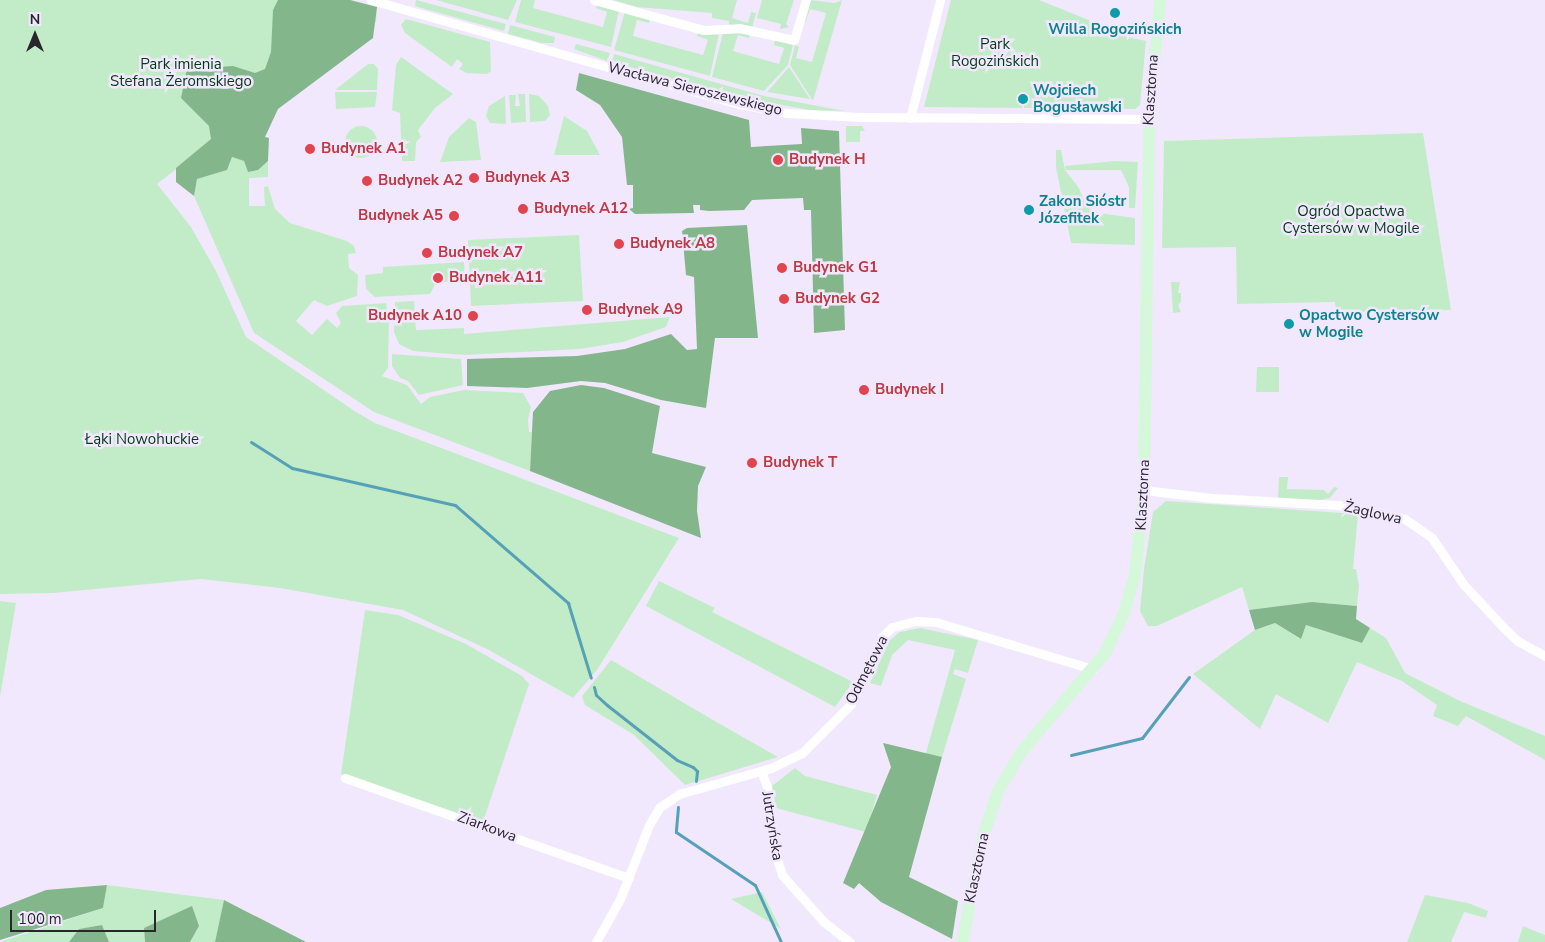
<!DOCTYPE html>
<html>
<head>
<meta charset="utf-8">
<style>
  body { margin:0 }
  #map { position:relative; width:1545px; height:942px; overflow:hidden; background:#f2e8fe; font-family:"Nunito Sans",sans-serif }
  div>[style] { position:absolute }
  .green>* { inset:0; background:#c2ecc8 }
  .round { border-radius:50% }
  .forest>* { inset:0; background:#84b68c }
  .stream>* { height:3px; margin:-1.5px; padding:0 1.5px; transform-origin:1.5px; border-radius:1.5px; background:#56a1b7 }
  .street>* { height:9px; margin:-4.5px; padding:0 4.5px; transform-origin:4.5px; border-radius:4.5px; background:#fff }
  .secondary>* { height:12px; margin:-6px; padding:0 6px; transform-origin:6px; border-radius:6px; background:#d5f7da }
  .dots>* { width:14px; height:14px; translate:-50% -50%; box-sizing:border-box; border:2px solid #f2e8fe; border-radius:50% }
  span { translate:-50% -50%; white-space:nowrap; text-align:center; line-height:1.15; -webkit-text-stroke:5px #f2e8fe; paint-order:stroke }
  .culture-label { font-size:15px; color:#0d838f; font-weight:700 }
  .left { translate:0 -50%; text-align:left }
  .park-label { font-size:15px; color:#003c15 }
  .street-label { font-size:15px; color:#29262e }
  .health-label { font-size:15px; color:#be3a42; font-weight:700 }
  .right { translate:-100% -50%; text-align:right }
  .north { position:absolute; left:10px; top:10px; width:50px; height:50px; -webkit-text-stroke:4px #f2e8fe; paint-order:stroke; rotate:0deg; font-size:14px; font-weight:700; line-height:20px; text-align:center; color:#29262e }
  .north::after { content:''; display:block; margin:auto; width:18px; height:22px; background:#29262e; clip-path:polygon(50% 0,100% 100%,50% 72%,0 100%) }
  .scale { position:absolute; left:10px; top:910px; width:146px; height:22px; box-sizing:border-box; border:2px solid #29262e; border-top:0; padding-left:6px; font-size:15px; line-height:18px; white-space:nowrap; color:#29262e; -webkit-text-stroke:4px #f2e8fe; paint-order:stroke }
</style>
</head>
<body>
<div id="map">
  <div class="green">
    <div style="clip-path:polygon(0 0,350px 0,377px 7px,376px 22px,368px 21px,157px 184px,191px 227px,216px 271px,246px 337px,356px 412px,375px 423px,679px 538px,597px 670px,573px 698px,487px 649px,403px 610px,280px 588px,201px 579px,53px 593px,0 594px)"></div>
    <div style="clip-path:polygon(416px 0,506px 24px,504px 31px,418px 7px,415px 6px)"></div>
    <div style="clip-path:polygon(436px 0,517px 0,508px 20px)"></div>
    <div style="clip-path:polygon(521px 0,535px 0,533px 8px,603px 27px,607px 12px,596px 8px,597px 4px,619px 10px,611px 47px,515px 22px)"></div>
    <div style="clip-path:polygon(613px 0,737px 0,732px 18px,748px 23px,751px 12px,756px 13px,752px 28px,729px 27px,729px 21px,712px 18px,712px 13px,637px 7px)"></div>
    <div style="clip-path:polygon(762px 0,794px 0,786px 24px,789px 27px,780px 29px,781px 24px,757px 18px)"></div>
    <div style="clip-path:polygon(810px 0,835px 3px,842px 0,813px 101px,790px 65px,795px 45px,799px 47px,796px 58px,812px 62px,826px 13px,810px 9px,806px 21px,803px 20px)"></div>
    <div style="clip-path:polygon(951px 0,1039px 0,1091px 21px,1090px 28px,1146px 41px,1140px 105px,1135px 109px,1024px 108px,1023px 98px,1022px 108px,924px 107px)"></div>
    <div style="clip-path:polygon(625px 11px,650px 19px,649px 23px,637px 20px,633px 36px,703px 55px,708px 40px,697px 36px,698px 32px,719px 33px,710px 76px,614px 50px)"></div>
    <div style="clip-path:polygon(406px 19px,490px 42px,491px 71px,487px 74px,466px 73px,459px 69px,463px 64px,457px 59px,452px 67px,405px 33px,401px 25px)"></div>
    <div style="clip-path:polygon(510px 25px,555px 37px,554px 43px,542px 43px,508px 34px)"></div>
    <div style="clip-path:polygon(737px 31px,750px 33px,749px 38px,738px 35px,733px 51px,779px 64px,784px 48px,774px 45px,775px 40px,793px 45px,788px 65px,764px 91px,712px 77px,723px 33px)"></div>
    <div style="clip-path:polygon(576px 44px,610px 53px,607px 61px,574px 49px)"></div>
    <div style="clip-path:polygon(614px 54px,764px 96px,845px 111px,810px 110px,743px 98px,612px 62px)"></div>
    <div style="clip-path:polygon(401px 57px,453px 94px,435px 108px,418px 130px,421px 137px,416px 142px,415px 161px,402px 161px,400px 113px,392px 110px,396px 65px)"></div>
    <div style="clip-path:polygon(368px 64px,374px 64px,378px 69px,377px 90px,335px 90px)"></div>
    <div style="clip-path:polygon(789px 67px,810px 99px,767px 92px)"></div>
    <div style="clip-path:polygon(335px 92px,377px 92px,375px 107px,336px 109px)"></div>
    <div style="clip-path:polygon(518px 94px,525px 94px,526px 122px,511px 123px,509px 95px,516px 95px,515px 106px,520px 106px)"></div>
    <div style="clip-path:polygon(529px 94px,539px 96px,548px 106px,550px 115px,545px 121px,530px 122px)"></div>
    <div style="clip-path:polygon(505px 96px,506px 124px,490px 123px,486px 116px,489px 106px)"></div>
    <div style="clip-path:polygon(564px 116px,587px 131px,600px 155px,554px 155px)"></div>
    <div style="clip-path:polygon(469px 118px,476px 122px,481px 160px,440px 162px,449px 137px)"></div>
    <div class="round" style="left:345px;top:126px;width:32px;height:32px"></div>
    <div style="clip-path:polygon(846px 126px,862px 126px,865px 131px,860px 131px,860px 142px,846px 142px)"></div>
    <div style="clip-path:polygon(1423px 133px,1451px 310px,1336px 312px,1335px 302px,1237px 304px,1236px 247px,1162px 248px,1164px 141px)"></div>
    <div style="clip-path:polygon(1056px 150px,1061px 150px,1065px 170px,1079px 188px,1086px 206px,1099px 213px,1135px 218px,1135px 245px,1071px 243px,1056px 167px)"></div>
    <div style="clip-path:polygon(232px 157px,244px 161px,248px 172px,258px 170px,268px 161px,268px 177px,249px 178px,249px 206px,265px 206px,264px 187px,268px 186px,275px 209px,290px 223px,347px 241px,354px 246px,356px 253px,348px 254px,349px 268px,358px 275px,357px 296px,327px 306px,314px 300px,296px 321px,312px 335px,327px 319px,337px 328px,341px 323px,336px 313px,342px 306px,386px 303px,389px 321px,388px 368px,382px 376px,407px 385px,421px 404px,430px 397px,464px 390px,523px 393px,531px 407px,528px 420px,529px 432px,532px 432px,530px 471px,374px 412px,254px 333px,194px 196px,197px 179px,227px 170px)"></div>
    <div style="clip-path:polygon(1115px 161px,1138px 162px,1135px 208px,1129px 208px,1129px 187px,1121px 170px,1066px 170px,1065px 166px)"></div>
    <div style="clip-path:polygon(579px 235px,583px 301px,471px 306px,468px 240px)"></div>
    <div style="clip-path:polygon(464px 262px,465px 281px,436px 282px,430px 294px,375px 297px,366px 289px,365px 275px,383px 273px,383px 267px)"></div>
    <div style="clip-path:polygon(1171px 282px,1180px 282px,1178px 293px,1181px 293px,1181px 302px,1178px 305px,1181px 312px,1173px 313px)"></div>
    <div style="clip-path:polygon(414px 301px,416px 330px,464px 328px,464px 334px,670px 317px,666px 327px,623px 342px,580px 349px,464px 355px,413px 351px,399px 344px,394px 332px,395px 302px)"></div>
    <div style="clip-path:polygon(392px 354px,461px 359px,463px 385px,419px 395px,408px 381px,400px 378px,392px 366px)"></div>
    <div style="clip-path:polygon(1257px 367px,1279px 367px,1279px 392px,1256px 392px)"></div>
    <div style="clip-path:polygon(1279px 477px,1288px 477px,1287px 489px,1324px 490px,1328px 494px,1334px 487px,1338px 488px,1330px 498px,1312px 502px,1278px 498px)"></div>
    <div style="clip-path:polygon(1166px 501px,1358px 514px,1353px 569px,1356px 569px,1359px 586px,1357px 606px,1312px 602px,1249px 610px,1242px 587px,1157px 626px,1148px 626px,1140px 611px,1144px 569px,1153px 512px)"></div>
    <div style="clip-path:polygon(659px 581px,715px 608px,712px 612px,853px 682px,835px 707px,646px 606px)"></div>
    <div style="clip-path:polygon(0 601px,16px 603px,0 697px)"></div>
    <div style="clip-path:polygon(365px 610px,398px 615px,466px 644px,522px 676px,529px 684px,483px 822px,341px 774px)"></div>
    <div style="clip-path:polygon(1275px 623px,1300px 639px,1306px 625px,1362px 643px,1370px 628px,1386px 638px,1405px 673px,1460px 701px,1545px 736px,1545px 760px,1466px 716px,1458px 726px,1433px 716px,1437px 705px,1402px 681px,1357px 662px,1328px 723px,1276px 694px,1260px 729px,1193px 674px,1255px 630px)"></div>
    <div style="clip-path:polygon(920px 628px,978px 640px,968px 673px,955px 669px,953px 674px,966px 679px,942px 757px,925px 756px,955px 650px,908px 640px,892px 655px,881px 686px,870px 683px,890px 640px,900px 632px)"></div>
    <div style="clip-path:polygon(611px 660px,713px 720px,778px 757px,685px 785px,634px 735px,585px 705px,582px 696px)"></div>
    <div style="clip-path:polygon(795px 768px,805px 776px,877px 795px,866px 832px,776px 808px,772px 786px)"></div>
    <div style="clip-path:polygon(107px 885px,224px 900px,215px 942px,190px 942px,199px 926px,144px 928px,145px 942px,109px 942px,102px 925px,79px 929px,69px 942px,0 942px,103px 908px)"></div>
    <div style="clip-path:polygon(762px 892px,781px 929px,731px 899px)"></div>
    <div style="clip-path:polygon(1425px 895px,1468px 903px,1488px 911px,1486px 918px,1464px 912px,1451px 942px,1407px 942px)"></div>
    <div style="clip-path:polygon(1523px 926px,1545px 935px,1545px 942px,1518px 942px)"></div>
  </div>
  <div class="forest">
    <div style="clip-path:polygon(278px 0,350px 0,377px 7px,373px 38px,278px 109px,265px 137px,269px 138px,268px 161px,258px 170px,248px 172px,244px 161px,232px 157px,227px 170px,197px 179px,194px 196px,176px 182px,176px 168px,211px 139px,209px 126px,181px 98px,187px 69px,233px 66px,255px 73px,265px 69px,271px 52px,273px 10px)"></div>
    <div style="clip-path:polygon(579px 73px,749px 120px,751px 147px,802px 144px,801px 128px,839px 131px,845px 330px,814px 333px,811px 210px,804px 210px,803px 198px,752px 200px,744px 210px,709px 211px,700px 210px,700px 205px,693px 205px,694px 213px,635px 214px,629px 209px,633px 208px,633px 185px,627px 185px,622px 137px,600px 105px,576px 90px)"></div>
    <div style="clip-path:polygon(747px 225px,758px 338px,715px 338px,706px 408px,661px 400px,605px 383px,581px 381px,527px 388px,467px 386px,467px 359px,577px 356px,625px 349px,671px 334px,687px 350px,697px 349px,694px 277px,686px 275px,682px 231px,687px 228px)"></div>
    <div style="clip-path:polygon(581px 385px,604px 388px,660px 406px,652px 453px,706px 467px,698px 486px,697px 511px,701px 538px,530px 471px,533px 412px,550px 391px)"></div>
    <div style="clip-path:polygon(1312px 602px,1357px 606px,1356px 619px,1370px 628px,1362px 643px,1306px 625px,1301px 639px,1275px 623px,1255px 630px,1249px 610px)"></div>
    <div style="clip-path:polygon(883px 743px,942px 757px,909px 877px,958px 901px,952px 939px,881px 902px,859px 883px,854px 889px,843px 883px,891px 767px)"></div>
    <div style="clip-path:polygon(107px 885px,103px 908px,0 940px,0 908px,46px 890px)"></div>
    <div style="clip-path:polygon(224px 900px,306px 942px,215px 942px)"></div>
    <div style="clip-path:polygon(192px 906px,199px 926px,190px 942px,145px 942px,144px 928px)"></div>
    <div style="clip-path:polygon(102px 925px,109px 942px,69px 942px,79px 929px)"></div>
  </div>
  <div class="stream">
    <div style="left:251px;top:442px;width:49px;rotate:32.4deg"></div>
    <div style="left:292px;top:468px;width:167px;rotate:12.8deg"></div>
    <div style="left:455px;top:505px;width:150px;rotate:40.9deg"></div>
    <div style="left:568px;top:603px;width:78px;rotate:73deg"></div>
    <div style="left:594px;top:687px;width:8px;rotate:76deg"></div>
    <div style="left:596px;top:695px;width:15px;rotate:42deg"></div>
    <div style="left:607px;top:705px;width:89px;rotate:38.2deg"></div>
    <div style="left:677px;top:760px;width:17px;rotate:24deg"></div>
    <div style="left:693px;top:767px;width:6px;rotate:45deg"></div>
    <div style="left:697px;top:771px;width:10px;rotate:96deg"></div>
    <div style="left:1071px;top:755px;width:73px;rotate:-13.5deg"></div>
    <div style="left:1142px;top:738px;width:77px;rotate:-52.4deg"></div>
    <div style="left:678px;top:807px;width:25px;rotate:95deg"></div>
    <div style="left:676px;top:832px;width:95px;rotate:33.9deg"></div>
    <div style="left:755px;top:885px;width:63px;rotate:65.5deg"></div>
  </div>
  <div class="street">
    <div style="left:371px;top:0;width:382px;rotate:15.8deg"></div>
    <div style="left:739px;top:104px;width:49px;rotate:10.6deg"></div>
    <div style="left:787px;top:113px;width:73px;rotate:3.1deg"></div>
    <div style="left:860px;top:117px;width:289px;rotate:0.4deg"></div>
    <div style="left:594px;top:0;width:114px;rotate:15.3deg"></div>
    <div style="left:704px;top:30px;width:35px;rotate:-3deg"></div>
    <div style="left:739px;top:28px;width:56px;rotate:12.3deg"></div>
    <div style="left:794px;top:40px;width:42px;rotate:-73.3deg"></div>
    <div style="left:910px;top:118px;width:122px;rotate:-75.7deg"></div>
    <div style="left:1144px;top:490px;width:68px;rotate:6.7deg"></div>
    <div style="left:1212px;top:498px;width:127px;rotate:3.2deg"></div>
    <div style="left:1339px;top:505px;width:67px;rotate:12deg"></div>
    <div style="left:1405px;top:519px;width:33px;rotate:35deg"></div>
    <div style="left:1432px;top:538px;width:57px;rotate:55.8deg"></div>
    <div style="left:1464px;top:585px;width:60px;rotate:47deg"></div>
    <div style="left:1505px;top:629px;width:18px;rotate:43deg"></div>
    <div style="left:1518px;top:641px;width:31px;rotate:29deg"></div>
    <div style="left:761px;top:771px;width:17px;rotate:69deg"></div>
    <div style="left:767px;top:787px;width:66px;rotate:83.1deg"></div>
    <div style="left:775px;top:853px;width:23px;rotate:72deg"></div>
    <div style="left:782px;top:875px;width:63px;rotate:48.2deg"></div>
    <div style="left:824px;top:922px;width:33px;rotate:38deg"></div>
    <div style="left:345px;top:778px;width:301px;rotate:19.4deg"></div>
    <div style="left:596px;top:942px;width:49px;rotate:-60.8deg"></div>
    <div style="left:620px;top:899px;width:79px;rotate:-68.6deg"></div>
    <div style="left:649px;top:825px;width:21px;rotate:-59deg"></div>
    <div style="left:660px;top:807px;width:23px;rotate:-34deg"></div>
    <div style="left:679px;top:794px;width:96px;rotate:-15.8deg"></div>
    <div style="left:771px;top:768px;width:34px;rotate:-26deg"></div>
    <div style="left:802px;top:753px;width:69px;rotate:-45deg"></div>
    <div style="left:851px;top:704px;width:74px;rotate:-65.2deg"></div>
    <div style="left:882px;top:637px;width:14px;rotate:-45deg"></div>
    <div style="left:892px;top:627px;width:25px;rotate:-14deg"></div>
    <div style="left:916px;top:621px;width:20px;rotate:3deg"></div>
    <div style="left:936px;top:622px;width:164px;rotate:16.7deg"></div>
  </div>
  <div class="secondary">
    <div style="left:962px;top:942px;width:107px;rotate:-78.7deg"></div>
    <div style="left:983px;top:837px;width:48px;rotate:-71.9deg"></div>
    <div style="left:998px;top:791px;width:47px;rotate:-59deg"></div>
    <div style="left:1022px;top:751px;width:128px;rotate:-49.7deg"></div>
    <div style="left:1105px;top:653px;width:44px;rotate:-64.6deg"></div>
    <div style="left:1124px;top:613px;width:41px;rotate:-74.2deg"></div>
    <div style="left:1135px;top:574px;width:84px;rotate:-83.9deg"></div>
    <div style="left:1144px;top:490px;width:371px;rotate:-89.2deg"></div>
    <div style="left:1149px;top:119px;width:120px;rotate:-84.7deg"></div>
  </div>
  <div class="dots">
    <div style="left:1115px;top:13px;background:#0f9aa8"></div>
    <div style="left:1023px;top:99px;background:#0f9aa8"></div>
    <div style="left:310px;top:149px;background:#e0444e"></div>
    <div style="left:778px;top:160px;background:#e0444e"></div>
    <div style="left:474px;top:178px;background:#e0444e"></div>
    <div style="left:367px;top:181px;background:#e0444e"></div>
    <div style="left:523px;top:209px;background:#e0444e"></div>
    <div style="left:1029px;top:210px;background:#0f9aa8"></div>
    <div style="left:454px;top:216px;background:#e0444e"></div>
    <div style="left:619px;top:244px;background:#e0444e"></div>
    <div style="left:427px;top:253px;background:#e0444e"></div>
    <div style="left:782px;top:268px;background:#e0444e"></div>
    <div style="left:438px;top:278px;background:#e0444e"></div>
    <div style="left:784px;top:299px;background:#e0444e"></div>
    <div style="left:587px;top:310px;background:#e0444e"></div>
    <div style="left:473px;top:316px;background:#e0444e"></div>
    <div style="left:1289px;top:324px;background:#0f9aa8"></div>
    <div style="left:864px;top:390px;background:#e0444e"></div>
    <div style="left:752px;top:463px;background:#e0444e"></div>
  </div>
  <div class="culture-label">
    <span style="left:1115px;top:30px">Willa Rogozińskich</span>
    <span class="left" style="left:1033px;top:99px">Wojciech<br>Bogusławski</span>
    <span class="left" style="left:1039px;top:210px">Zakon Sióstr<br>Józefitek</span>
    <span class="left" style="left:1299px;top:324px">Opactwo Cystersów<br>w Mogile</span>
  </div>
  <div class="park-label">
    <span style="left:995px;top:53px">Park<br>Rogozińskich</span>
    <span style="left:181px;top:73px">Park imienia<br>Stefana Żeromskiego</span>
    <span style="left:1351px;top:220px">Ogród Opactwa<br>Cystersów w Mogile</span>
    <span style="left:142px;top:440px">Łąki Nowohuckie</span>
  </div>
  <div class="street-label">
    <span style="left:695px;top:89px;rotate:14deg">Wacława Sieroszewskiego</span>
    <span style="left:1151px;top:90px;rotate:-86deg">Klasztorna</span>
    <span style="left:1143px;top:495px;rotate:-87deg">Klasztorna</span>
    <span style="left:1373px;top:513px;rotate:13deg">Żaglowa</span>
    <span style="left:867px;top:670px;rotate:-63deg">Odmętowa</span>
    <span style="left:772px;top:826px;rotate:81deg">Jutrzyńska</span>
    <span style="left:487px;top:827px;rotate:20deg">Ziarkowa</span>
    <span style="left:977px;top:868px;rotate:-78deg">Klasztorna</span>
  </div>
  <div class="health-label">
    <span class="left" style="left:321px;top:149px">Budynek A1</span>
    <span class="left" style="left:789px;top:160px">Budynek H</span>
    <span class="left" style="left:485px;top:178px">Budynek A3</span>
    <span class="left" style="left:378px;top:181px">Budynek A2</span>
    <span class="left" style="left:534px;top:209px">Budynek A12</span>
    <span class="right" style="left:443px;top:216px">Budynek A5</span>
    <span class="left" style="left:630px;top:244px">Budynek A8</span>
    <span class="left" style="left:438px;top:253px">Budynek A7</span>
    <span class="left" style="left:793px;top:268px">Budynek G1</span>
    <span class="left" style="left:449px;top:278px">Budynek A11</span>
    <span class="left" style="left:795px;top:299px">Budynek G2</span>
    <span class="left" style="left:598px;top:310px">Budynek A9</span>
    <span class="right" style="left:462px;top:316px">Budynek A10</span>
    <span class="left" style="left:875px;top:390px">Budynek I</span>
    <span class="left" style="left:763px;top:463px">Budynek T</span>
  </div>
  <div class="north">N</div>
  <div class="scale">100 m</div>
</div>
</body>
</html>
